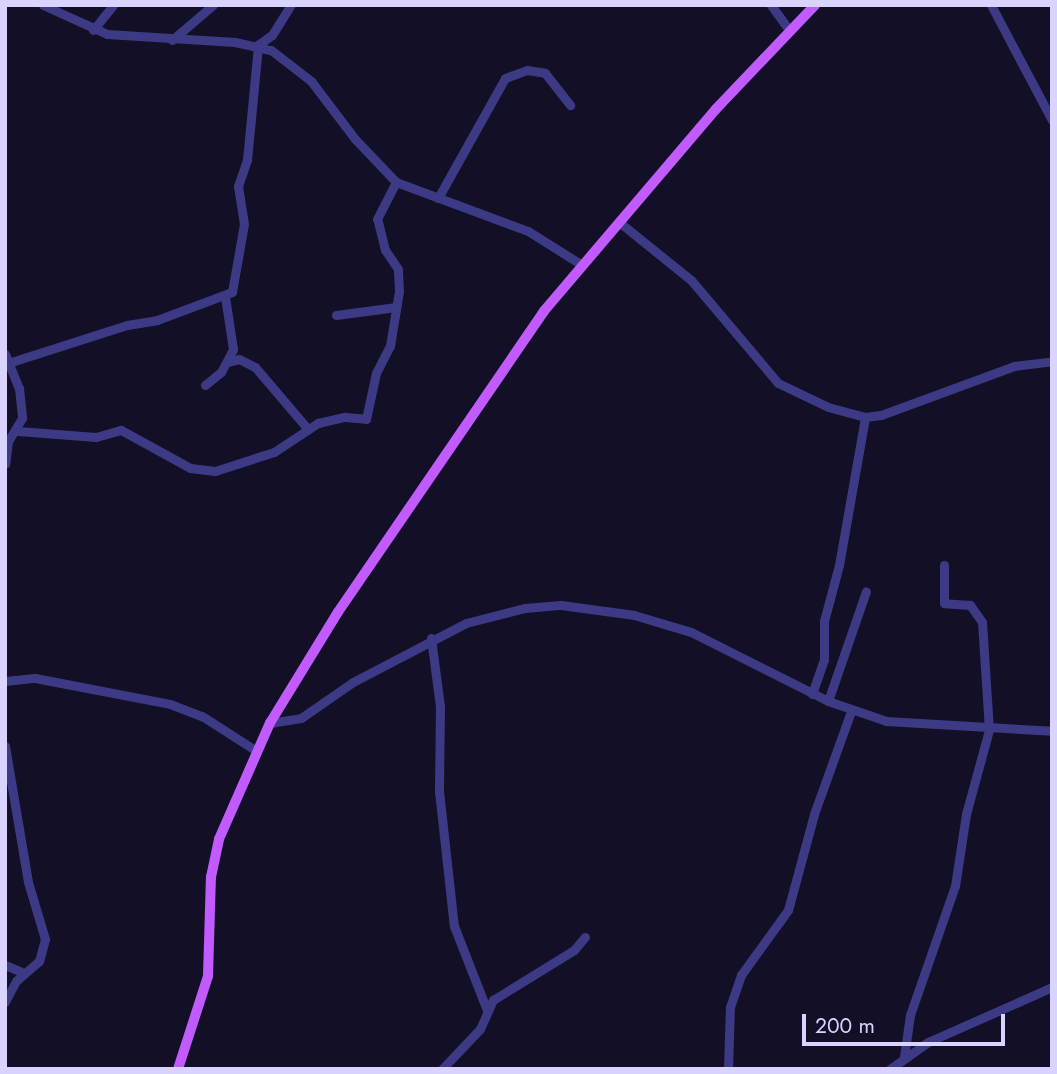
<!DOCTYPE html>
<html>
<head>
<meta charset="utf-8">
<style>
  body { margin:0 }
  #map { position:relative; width:1057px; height:1074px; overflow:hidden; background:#130f26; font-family:Jost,sans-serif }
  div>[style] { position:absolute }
  .minor>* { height:9px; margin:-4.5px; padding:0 4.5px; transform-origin:4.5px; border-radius:4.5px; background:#3d3a85 }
  .major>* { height:10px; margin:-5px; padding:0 5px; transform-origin:5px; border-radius:5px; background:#c25bff }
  span { translate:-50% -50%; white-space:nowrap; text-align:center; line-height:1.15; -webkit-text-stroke:7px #130f26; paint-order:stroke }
  .frame { position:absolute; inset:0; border:7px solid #d9d4ff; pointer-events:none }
  .scale { position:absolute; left:802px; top:1014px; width:203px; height:32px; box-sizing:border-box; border:4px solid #d9d4ff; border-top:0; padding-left:9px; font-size:21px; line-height:24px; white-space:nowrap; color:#d9d4ff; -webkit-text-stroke:5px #130f26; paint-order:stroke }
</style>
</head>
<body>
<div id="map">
  <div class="minor">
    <div style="left:43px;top:5px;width:70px;rotate:24.4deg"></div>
    <div style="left:107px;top:34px;width:128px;rotate:3.6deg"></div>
    <div style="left:235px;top:42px;width:37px;rotate:13deg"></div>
    <div style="left:271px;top:50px;width:51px;rotate:37.8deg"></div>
    <div style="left:311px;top:81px;width:73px;rotate:52.8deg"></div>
    <div style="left:355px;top:139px;width:59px;rotate:46.4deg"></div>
    <div style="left:396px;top:182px;width:141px;rotate:20.4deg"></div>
    <div style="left:528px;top:231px;width:64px;rotate:32.2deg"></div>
    <div style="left:771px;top:5px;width:31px;rotate:54deg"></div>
    <div style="left:991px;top:5px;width:130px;rotate:62.1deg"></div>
    <div style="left:93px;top:30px;width:32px;rotate:-51deg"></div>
    <div style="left:172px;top:40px;width:54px;rotate:-40.5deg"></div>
    <div style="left:438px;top:198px;width:137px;rotate:-60.8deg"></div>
    <div style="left:505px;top:78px;width:23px;rotate:-20deg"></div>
    <div style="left:527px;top:70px;width:18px;rotate:9deg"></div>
    <div style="left:545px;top:73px;width:41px;rotate:52deg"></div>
    <div style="left:619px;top:222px;width:92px;rotate:38.9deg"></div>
    <div style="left:691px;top:280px;width:135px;rotate:49.8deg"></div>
    <div style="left:778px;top:383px;width:55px;rotate:25.6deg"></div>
    <div style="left:828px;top:407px;width:38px;rotate:15deg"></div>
    <div style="left:865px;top:417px;width:16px;rotate:-7deg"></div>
    <div style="left:881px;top:415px;width:142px;rotate:-20.2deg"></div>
    <div style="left:1014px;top:366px;width:38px;rotate:-7deg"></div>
    <div style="left:336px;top:315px;width:61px;rotate:-7.6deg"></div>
    <div style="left:5px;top:354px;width:37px;rotate:68deg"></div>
    <div style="left:19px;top:388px;width:30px;rotate:84deg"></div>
    <div style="left:22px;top:418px;width:27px;rotate:121deg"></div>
    <div style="left:8px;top:441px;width:23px;rotate:97deg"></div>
    <div style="left:228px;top:362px;width:11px;rotate:-15deg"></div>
    <div style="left:239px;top:359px;width:18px;rotate:27deg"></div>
    <div style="left:255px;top:367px;width:80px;rotate:49.6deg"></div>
    <div style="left:5px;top:364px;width:128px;rotate:-17.7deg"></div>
    <div style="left:127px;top:325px;width:30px;rotate:-9deg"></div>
    <div style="left:157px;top:320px;width:80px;rotate:-20.5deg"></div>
    <div style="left:232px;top:292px;width:69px;rotate:-80deg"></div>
    <div style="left:244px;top:224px;width:38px;rotate:-99deg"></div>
    <div style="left:238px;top:186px;width:28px;rotate:-71deg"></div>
    <div style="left:247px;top:160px;width:116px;rotate:-84.5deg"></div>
    <div style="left:258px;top:45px;width:17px;rotate:-36deg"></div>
    <div style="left:272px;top:35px;width:36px;rotate:-58deg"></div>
    <div style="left:205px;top:385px;width:21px;rotate:-39deg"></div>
    <div style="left:221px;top:372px;width:26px;rotate:-62deg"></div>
    <div style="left:233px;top:349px;width:53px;rotate:-98.7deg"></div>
    <div style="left:18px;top:431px;width:78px;rotate:4.4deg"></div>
    <div style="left:96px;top:437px;width:26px;rotate:-16deg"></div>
    <div style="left:121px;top:430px;width:79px;rotate:28.8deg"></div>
    <div style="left:190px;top:468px;width:25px;rotate:7deg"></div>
    <div style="left:215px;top:471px;width:62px;rotate:-17.9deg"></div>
    <div style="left:274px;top:452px;width:53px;rotate:-33.4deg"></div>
    <div style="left:318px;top:423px;width:28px;rotate:-13deg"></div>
    <div style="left:345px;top:417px;width:21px;rotate:5deg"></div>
    <div style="left:366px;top:419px;width:47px;rotate:-77.7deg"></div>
    <div style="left:376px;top:373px;width:30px;rotate:-63deg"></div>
    <div style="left:390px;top:346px;width:56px;rotate:-80.7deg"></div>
    <div style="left:399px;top:291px;width:22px;rotate:-93deg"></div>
    <div style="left:398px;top:269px;width:23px;rotate:-124deg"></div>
    <div style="left:385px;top:250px;width:32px;rotate:-104deg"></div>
    <div style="left:377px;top:219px;width:42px;rotate:-62.8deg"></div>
    <div style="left:431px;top:638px;width:69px;rotate:82.5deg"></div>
    <div style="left:440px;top:706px;width:85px;rotate:90.7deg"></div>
    <div style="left:439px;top:791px;width:136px;rotate:83.7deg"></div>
    <div style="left:454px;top:926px;width:90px;rotate:68.6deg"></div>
    <div style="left:5px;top:681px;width:30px;rotate:-6deg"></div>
    <div style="left:35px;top:678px;width:137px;rotate:10.9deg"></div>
    <div style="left:170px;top:704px;width:34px;rotate:21deg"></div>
    <div style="left:202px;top:716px;width:63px;rotate:32.7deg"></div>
    <div style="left:812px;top:694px;width:36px;rotate:-71deg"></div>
    <div style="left:824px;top:660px;width:39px;rotate:-90deg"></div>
    <div style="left:824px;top:621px;width:58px;rotate:-75deg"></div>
    <div style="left:839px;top:565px;width:150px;rotate:-80deg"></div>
    <div style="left:828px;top:701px;width:116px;rotate:-70.9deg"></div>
    <div style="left:270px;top:723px;width:31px;rotate:-9deg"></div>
    <div style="left:301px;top:718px;width:63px;rotate:-34.7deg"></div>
    <div style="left:353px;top:682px;width:127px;rotate:-27.6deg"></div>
    <div style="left:466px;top:623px;width:61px;rotate:-14.3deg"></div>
    <div style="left:525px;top:608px;width:36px;rotate:-5deg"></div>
    <div style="left:561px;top:605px;width:74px;rotate:7.8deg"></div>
    <div style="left:634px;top:615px;width:59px;rotate:16.6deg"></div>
    <div style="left:691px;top:632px;width:153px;rotate:26.7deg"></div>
    <div style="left:828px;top:701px;width:61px;rotate:19deg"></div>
    <div style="left:886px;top:721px;width:166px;rotate:3.4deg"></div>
    <div style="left:5px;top:746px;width:138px;rotate:80.4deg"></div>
    <div style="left:28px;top:882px;width:59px;rotate:73.4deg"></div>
    <div style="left:45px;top:939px;width:23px;rotate:105deg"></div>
    <div style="left:39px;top:961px;width:30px;rotate:139deg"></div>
    <div style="left:16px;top:981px;width:24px;rotate:118deg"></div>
    <div style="left:5px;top:965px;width:21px;rotate:23deg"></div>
    <div style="left:904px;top:1057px;width:42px;rotate:-81.9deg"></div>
    <div style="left:910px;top:1015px;width:137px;rotate:-70.8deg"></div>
    <div style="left:955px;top:886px;width:73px;rotate:-81.3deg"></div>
    <div style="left:966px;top:814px;width:87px;rotate:-74.7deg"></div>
    <div style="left:989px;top:730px;width:108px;rotate:-93.7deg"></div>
    <div style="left:982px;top:622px;width:21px;rotate:-125deg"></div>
    <div style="left:970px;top:605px;width:26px;rotate:-176deg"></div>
    <div style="left:944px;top:603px;width:38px;rotate:-90deg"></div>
    <div style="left:442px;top:1069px;width:55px;rotate:-46.5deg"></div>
    <div style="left:480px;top:1029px;width:32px;rotate:-66deg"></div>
    <div style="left:493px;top:1000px;width:95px;rotate:-31.7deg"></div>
    <div style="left:574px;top:950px;width:17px;rotate:-50deg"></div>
    <div style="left:728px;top:1069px;width:62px;rotate:-88.2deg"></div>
    <div style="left:730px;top:1007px;width:34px;rotate:-71deg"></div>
    <div style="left:741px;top:975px;width:80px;rotate:-54.1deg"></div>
    <div style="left:788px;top:910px;width:99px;rotate:-74.8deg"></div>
    <div style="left:814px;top:814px;width:109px;rotate:-70.2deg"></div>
    <div style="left:890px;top:1069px;width:47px;rotate:-35.4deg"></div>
    <div style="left:928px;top:1042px;width:136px;rotate:-23.9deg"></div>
  </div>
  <div class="major">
    <div style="left:178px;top:1069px;width:98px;rotate:-72.1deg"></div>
    <div style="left:208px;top:976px;width:99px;rotate:-88.3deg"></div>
    <div style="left:211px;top:877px;width:39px;rotate:-78deg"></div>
    <div style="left:219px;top:839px;width:127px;rotate:-66.3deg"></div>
    <div style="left:270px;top:723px;width:130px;rotate:-58.5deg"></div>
    <div style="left:338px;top:612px;width:365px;rotate:-55.6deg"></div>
    <div style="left:544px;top:311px;width:265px;rotate:-49.6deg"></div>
    <div style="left:716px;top:109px;width:144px;rotate:-46.4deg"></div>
  </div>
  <div class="frame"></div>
  <div class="scale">200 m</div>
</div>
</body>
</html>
